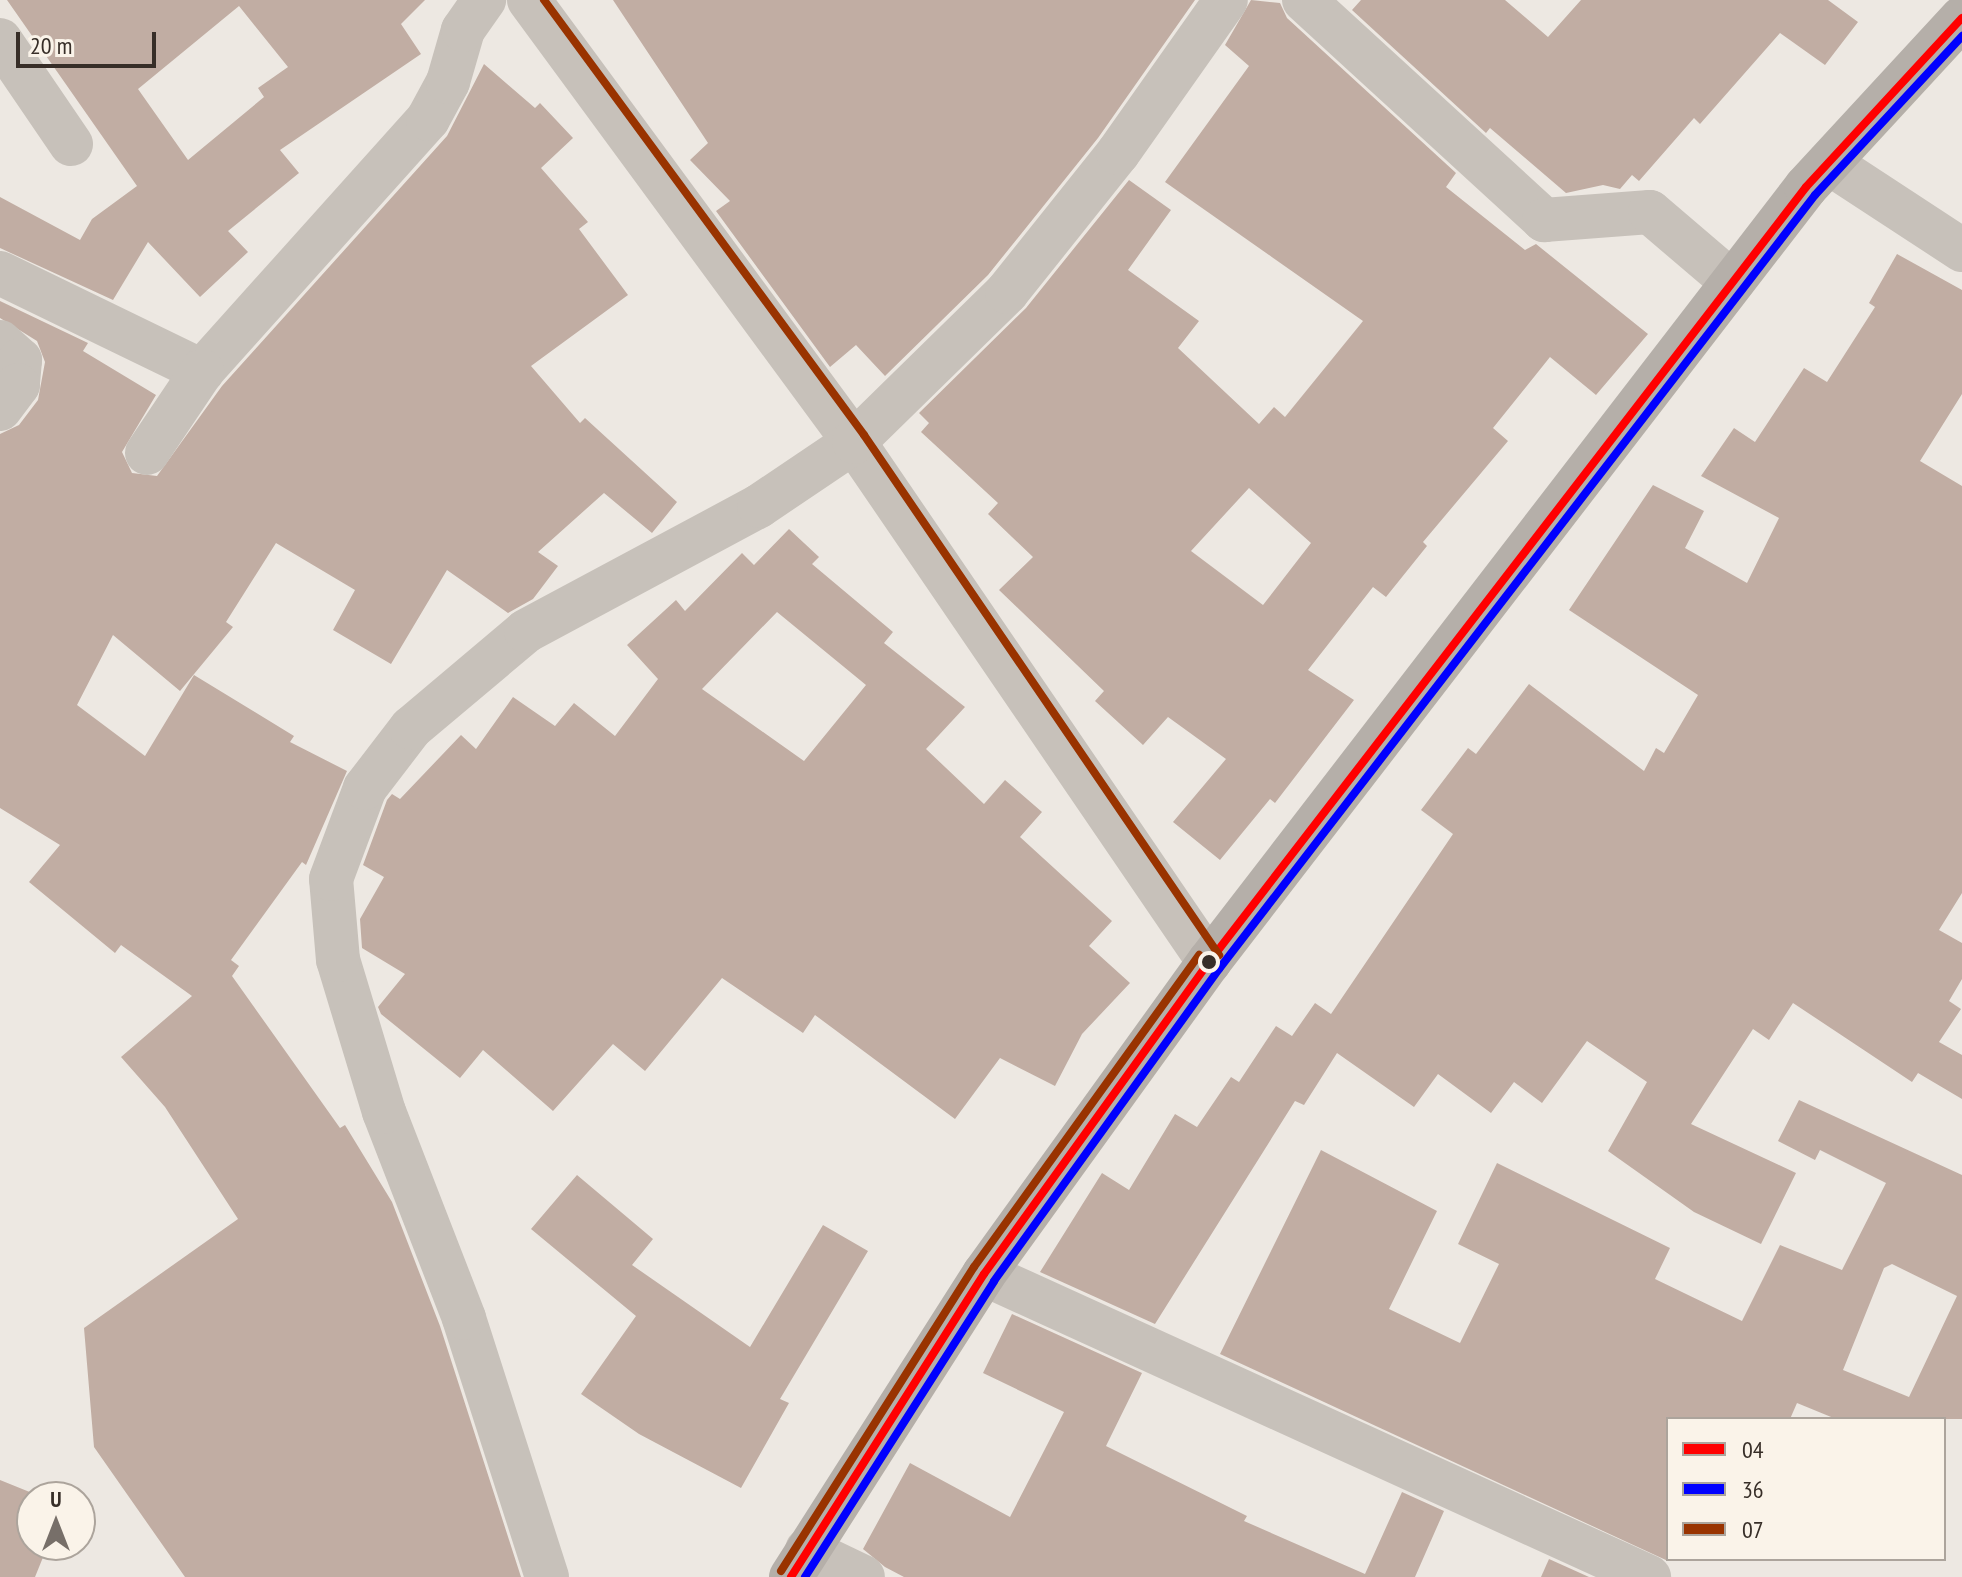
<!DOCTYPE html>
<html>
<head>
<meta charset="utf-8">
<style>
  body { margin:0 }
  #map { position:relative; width:1962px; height:1577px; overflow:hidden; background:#ede8e2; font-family:"PT Sans Narrow",sans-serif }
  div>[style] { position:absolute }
  .building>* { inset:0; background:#c1ada3 }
  .minor>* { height:44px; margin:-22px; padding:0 22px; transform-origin:22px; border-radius:22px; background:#c7c1ba }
  .major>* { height:44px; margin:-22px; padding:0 22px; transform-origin:22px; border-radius:22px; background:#b5afa9 }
  .bus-1>* { height:8px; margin:-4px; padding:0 4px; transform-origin:4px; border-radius:4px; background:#f00 }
  .bus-2>* { height:8px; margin:-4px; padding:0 4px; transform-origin:4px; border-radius:4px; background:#00f }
  .bus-3>* { height:8px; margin:-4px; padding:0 4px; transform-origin:4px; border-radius:4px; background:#930 }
  .dots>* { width:22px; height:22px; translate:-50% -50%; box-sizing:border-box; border:4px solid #faf3e9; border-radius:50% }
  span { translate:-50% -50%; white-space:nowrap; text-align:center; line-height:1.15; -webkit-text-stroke:8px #faf3e9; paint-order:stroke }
  .legend { position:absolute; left:1666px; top:1417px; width:280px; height:144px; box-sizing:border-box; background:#faf3e9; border:2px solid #aca49c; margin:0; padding:10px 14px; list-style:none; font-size:24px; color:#372e28 }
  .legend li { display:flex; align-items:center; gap:16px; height:40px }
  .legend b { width:40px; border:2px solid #aca49c }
  .north { position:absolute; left:16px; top:1481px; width:80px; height:80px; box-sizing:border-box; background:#faf3e9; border:2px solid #aca49c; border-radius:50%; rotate:0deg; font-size:22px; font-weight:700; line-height:32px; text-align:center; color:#372e28 }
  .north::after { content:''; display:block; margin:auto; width:28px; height:36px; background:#776f69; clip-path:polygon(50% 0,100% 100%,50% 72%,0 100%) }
  .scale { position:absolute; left:16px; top:32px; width:140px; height:36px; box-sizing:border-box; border:4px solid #372e28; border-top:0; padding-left:10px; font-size:24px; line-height:28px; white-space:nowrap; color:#372e28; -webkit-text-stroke:6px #faf3e9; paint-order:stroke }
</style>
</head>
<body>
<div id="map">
  <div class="building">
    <div style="clip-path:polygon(evenodd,7px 0,425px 0,401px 24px,421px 54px,280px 150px,299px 173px,228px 231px,248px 252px,200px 297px,148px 242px,113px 300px,0 248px,0 197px,80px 240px,92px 219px,137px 186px,7px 0,239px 6px,288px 67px,258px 88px,264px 97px,188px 160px,138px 89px,239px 6px)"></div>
    <div style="clip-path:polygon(613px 0,1195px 0,1098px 138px,988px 275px,885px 376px,856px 345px,830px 367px,716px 211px,730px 201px,690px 160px,708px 143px)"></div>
    <div style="clip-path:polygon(evenodd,1251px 0,1280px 3px,1287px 18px,1456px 173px,1446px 187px,1525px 250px,1536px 244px,1648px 334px,1596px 395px,1550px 357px,1493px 428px,1508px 441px,1423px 542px,1427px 546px,1386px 597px,1373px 587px,1308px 670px,1354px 700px,1275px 803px,1270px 799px,1220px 860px,1173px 822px,1226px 759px,1168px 717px,1143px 745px,1095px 701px,1104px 691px,999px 590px,1033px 557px,988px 514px,998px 503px,921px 432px,929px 423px,919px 413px,1026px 308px,1129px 180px,1171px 210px,1128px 270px,1199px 321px,1178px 348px,1259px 424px,1274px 407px,1285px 417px,1363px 321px,1165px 182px,1249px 66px,1225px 45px,1251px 0,1249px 488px,1311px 543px,1263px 605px,1191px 551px,1249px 488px)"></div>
    <div style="clip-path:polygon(1361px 0,1505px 0,1548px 37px,1581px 0,1828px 0,1858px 22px,1825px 65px,1780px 33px,1700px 124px,1694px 118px,1639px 181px,1632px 175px,1620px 189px,1603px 185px,1566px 193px,1490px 128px,1486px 133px,1352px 10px)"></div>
    <div style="clip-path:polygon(484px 64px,535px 108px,540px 103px,573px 138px,541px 168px,588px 222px,579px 229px,628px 295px,531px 366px,580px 423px,585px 418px,677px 502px,652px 533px,604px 493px,538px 552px,558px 566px,533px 599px,508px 613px,447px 570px,391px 664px,333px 630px,355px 590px,276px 543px,226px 622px,233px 627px,180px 691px,113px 635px,77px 705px,145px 756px,194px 675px,294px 736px,290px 742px,347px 771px,306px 865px,302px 862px,231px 960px,239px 966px,232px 976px,340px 1128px,345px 1125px,392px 1202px,440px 1326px,521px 1577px,185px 1577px,94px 1447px,84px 1328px,238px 1219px,165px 1107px,121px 1057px,192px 996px,121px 945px,115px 953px,29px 882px,60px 845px,0 808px,0 434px,19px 425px,38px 400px,45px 362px,37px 341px,0 318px,0 301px,88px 343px,83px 351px,156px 395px,122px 452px,132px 473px,157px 476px,222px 386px,447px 136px)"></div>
    <div style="clip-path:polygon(1897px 254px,1962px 290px,1962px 394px,1920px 461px,1962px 486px,1962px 893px,1939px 930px,1962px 943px,1962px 979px,1949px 1001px,1961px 1009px,1939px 1042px,1962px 1055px,1962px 1099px,1918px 1073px,1912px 1082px,1793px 1003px,1769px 1040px,1753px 1029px,1691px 1124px,1796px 1173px,1761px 1244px,1694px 1212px,1608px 1151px,1647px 1082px,1587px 1041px,1542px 1103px,1514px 1082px,1491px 1113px,1438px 1074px,1414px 1107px,1337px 1053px,1304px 1105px,1295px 1101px,1155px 1324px,1040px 1272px,1102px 1173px,1129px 1190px,1175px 1114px,1197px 1127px,1231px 1077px,1239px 1082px,1276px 1026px,1292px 1036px,1315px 1003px,1331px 1014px,1453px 834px,1421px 810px,1468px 748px,1476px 754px,1529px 684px,1644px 771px,1656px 748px,1664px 753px,1698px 695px,1569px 610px,1653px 485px,1704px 511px,1685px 548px,1747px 583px,1779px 518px,1701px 476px,1734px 428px,1755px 442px,1804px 368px,1827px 382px,1875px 307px,1869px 303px)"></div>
    <div style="clip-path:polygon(evenodd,789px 529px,819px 557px,812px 564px,893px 632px,884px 643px,965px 707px,926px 749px,984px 804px,1005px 780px,1042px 812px,1020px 837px,1112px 921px,1089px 946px,1130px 983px,1082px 1034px,1055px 1086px,1000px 1058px,955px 1119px,815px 1015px,803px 1033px,722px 978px,645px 1071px,613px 1044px,553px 1111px,483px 1050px,460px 1078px,381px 1014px,378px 1007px,405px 974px,362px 948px,360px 919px,384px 877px,363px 865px,387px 800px,392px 794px,400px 799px,461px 735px,476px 749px,513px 697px,555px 726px,574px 703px,615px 736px,658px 679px,627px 645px,676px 600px,685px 611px,742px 553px,754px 565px,789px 529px,777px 612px,866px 685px,804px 761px,702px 689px,777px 612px)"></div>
    <div style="clip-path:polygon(evenodd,1799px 1100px,1962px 1175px,1962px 1419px,1836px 1419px,1797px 1403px,1790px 1419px,1668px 1419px,1668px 1561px,1220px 1354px,1321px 1150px,1437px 1211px,1389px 1309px,1460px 1343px,1499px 1264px,1458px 1244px,1497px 1163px,1670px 1248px,1655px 1279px,1742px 1321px,1780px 1245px,1842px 1270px,1886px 1183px,1820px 1150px,1815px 1160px,1778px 1141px,1799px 1100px,1892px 1264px,1957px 1296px,1909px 1397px,1843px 1370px,1884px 1268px,1892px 1264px)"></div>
    <div style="clip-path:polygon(577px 1175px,653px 1239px,632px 1265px,750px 1347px,823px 1225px,868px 1251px,780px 1399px,789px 1403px,741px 1488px,639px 1434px,581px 1394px,636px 1316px,531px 1229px)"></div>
    <div style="clip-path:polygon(1012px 1314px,1142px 1373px,1106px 1446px,1247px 1516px,1244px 1521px,1365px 1574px,1402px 1492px,1444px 1511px,1415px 1577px,904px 1577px,885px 1567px,863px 1549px,910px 1463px,1010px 1517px,1064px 1412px,983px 1373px)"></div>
    <div style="clip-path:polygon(0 1480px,42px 1497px,32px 1497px,32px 1545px,48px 1545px,35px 1577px,0 1577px)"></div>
    <div style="clip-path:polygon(1549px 1559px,1589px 1577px,1541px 1577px)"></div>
  </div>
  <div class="minor">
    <div style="left:529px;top:0;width:549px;rotate:53.67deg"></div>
    <div style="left:854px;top:442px;width:630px;rotate:55.68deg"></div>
    <div style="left:1304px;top:0;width:326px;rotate:42.5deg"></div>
    <div style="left:1544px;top:220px;width:106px;rotate:-4.3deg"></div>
    <div style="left:1650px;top:212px;width:108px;rotate:40.5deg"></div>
    <div style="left:0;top:40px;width:126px;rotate:55.7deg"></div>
    <div style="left:1829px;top:163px;width:159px;rotate:33.2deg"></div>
    <div style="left:0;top:273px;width:225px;rotate:25.9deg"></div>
    <div style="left:202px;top:371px;width:338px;rotate:-48.1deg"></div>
    <div style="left:428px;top:119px;width:42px;rotate:-61.6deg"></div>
    <div style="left:448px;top:82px;width:54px;rotate:-73.9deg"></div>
    <div style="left:463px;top:30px;width:37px;rotate:-55deg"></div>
    <div style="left:0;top:342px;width:27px;rotate:42deg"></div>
    <div style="left:20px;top:360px;width:25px;rotate:95deg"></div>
    <div style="left:18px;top:385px;width:30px;rotate:127deg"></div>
    <div style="left:147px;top:453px;width:99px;rotate:-56.1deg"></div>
    <div style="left:984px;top:1274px;width:731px;rotate:24.5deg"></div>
    <div style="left:807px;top:1550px;width:62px;rotate:25.7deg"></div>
    <div style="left:547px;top:1577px;width:272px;rotate:-107.8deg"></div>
    <div style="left:464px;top:1318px;width:221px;rotate:-111.2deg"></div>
    <div style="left:384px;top:1112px;width:159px;rotate:-106.8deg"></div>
    <div style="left:338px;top:960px;width:81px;rotate:-94.9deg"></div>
    <div style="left:331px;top:879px;width:97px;rotate:-69.5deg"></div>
    <div style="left:365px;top:788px;width:76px;rotate:-52.5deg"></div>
    <div style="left:411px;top:728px;width:150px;rotate:-40.1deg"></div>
    <div style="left:526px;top:631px;width:264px;rotate:-28.2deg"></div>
    <div style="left:759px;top:506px;width:115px;rotate:-34deg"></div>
    <div style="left:854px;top:442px;width:214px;rotate:-44.4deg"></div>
    <div style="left:1007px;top:292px;width:178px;rotate:-51.4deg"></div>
    <div style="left:1118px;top:153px;width:187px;rotate:-54.8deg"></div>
  </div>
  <div class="major">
    <div style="left:791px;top:1577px;width:359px;rotate:-57.5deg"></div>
    <div style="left:984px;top:1274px;width:385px;rotate:-54.2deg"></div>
    <div style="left:1209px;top:962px;width:978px;rotate:-52.39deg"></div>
    <div style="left:1806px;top:187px;width:230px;rotate:-47.3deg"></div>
  </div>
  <div class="bus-1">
    <div style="left:791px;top:1577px;width:359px;rotate:-57.5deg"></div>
    <div style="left:984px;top:1274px;width:385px;rotate:-54.2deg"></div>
    <div style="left:1209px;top:962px;width:978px;rotate:-52.39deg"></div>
    <div style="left:1806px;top:187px;width:230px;rotate:-47.3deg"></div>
  </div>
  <div class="bus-2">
    <div style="left:805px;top:1577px;width:351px;rotate:-57.4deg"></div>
    <div style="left:994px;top:1281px;width:385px;rotate:-54.2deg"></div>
    <div style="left:1219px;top:969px;width:977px;rotate:-52.4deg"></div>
    <div style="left:1815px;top:195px;width:217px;rotate:-47.2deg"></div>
  </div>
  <div class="bus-3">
    <div style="left:544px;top:0;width:540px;rotate:53.66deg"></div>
    <div style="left:864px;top:435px;width:630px;rotate:55.68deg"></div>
    <div style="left:781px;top:1571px;width:360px;rotate:-57.6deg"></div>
    <div style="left:974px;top:1267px;width:385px;rotate:-54.2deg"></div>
  </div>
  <div class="dots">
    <div style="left:1209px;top:962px;background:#372e28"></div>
  </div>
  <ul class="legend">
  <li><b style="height:10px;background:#f00"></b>04</li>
  <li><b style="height:10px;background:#00f"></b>36</li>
  <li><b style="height:10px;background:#930"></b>07</li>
  </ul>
  <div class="north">U</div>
  <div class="scale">20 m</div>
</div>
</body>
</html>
